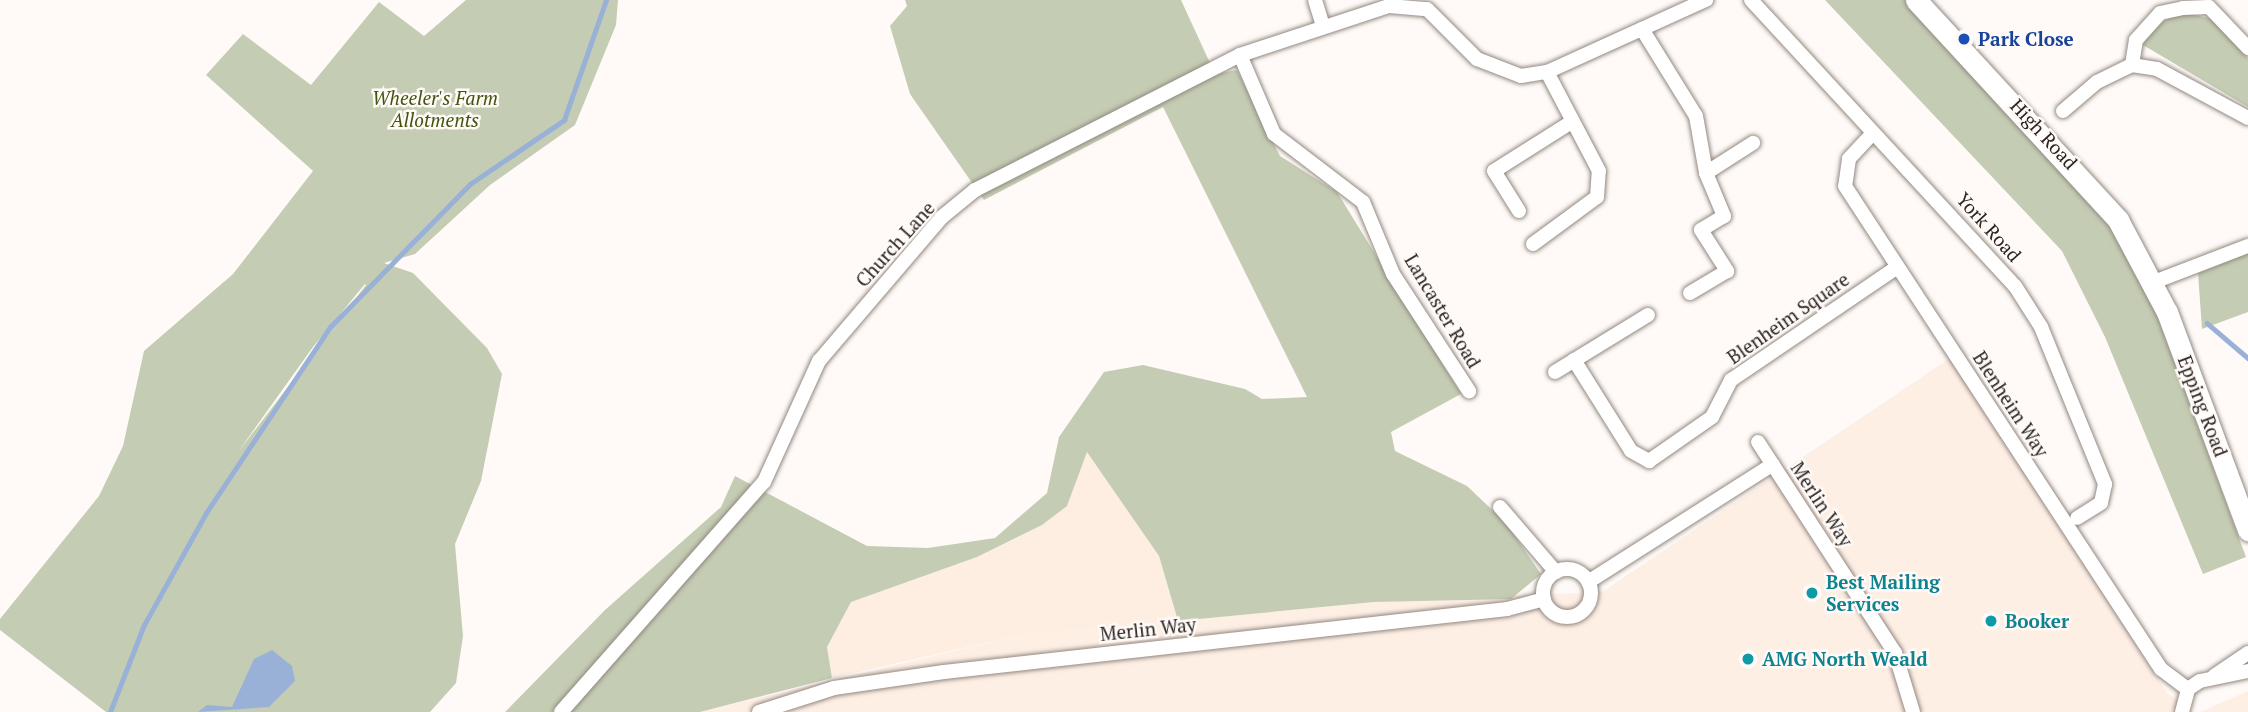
<!DOCTYPE html>
<html>
<head>
<meta charset="utf-8">
<style>
  body { margin:0 }
  #map { position:relative; width:2248px; height:712px; overflow:hidden; background:#fffaf7; font-family:"PT Serif",serif }
  div>[style] { position:absolute }
  .industrial>* { inset:0; background:#fdeee1 }
  .built>* { inset:0; background:#feefe5 }
  .green>* { inset:0; background:#c4cdb3 }
  .water>* { inset:0; background:#99b1d7 }
  .stream>* { height:4.5px; margin:-2.25px; padding:0 2.25px; transform-origin:2.25px; border-radius:2.25px; background:#99b1d7 }
  .roads { filter:drop-shadow(0 0 2px #928881) drop-shadow(0 0 2px #928881) }
  .street>* { height:14px; margin:-7px; padding:0 7px; transform-origin:7px; border-radius:7px; background:#fff }
  .street>.ring { margin:-7px; padding:0; box-sizing:content-box; background:none; border:14px solid #fff; border-radius:50% }
  .secondary>* { height:21px; margin:-10.5px; padding:0 10.5px; transform-origin:10.5px; border-radius:10.5px; background:#fff }
  .dots>* { width:19px; height:19px; translate:-50% -50%; box-sizing:border-box; border:4px solid #fffaf7; border-radius:50% }
  span { translate:-50% -50%; white-space:nowrap; text-align:center; line-height:1.15; -webkit-text-stroke:5px #fffaf7; paint-order:stroke }
  .transit-label { font-size:19px; color:#164399; font-weight:700 }
  .left { translate:0 -50%; text-align:left }
  .park-label { font-size:19px; color:#425310; font-style:italic }
  .street-label { font-size:19px; color:#292522 }
  .culture-label { font-size:19px; color:#0d838f; font-weight:700 }
</style>
</head>
<body>
<div id="map">
  <div class="industrial">
    <div style="clip-path:polygon(1087px 451px,1159px 556px,1178px 621px,1012px 637px,832px 678px,827px 647px,851px 602px,977px 557px,1042px 525px,1067px 505px)"></div>
  </div>
  <div class="built">
    <div style="clip-path:polygon(1950px 358px,2167px 693px,2193px 712px,700px 712px,1012px 637px,1374px 602px,1602px 592px)"></div>
    <div style="clip-path:polygon(2248px 691px,2248px 712px,2200px 712px)"></div>
  </div>
  <div class="green">
    <div style="clip-path:polygon(evenodd,466px 0,618px 0,616px 25px,575px 125px,490px 185px,415px 254px,384px 263px,413px 273px,487px 348px,502px 374px,481px 481px,455px 544px,463px 636px,456px 683px,430px 712px,106px 712px,0 630px,0 619px,99px 496px,123px 446px,144px 351px,233px 274px,313px 171px,206px 75px,243px 34px,311px 85px,379px 2px,424px 36px,466px 0,365px 284px,366px 285px,238px 452px,313px 347px,365px 284px)"></div>
    <div style="clip-path:polygon(905px 0,1181px 0,1215px 74px,1237px 70px,1280px 156px,1337px 192px,1461px 394px,1391px 432px,1395px 451px,1467px 486px,1505px 522px,1541px 574px,1511px 599px,1374px 602px,1178px 621px,1159px 556px,1087px 452px,1067px 506px,1042px 525px,977px 557px,851px 602px,827px 647px,832px 678px,700px 712px,505px 712px,605px 610px,721px 507px,735px 476px,867px 546px,928px 548px,995px 538px,1047px 493px,1059px 437px,1104px 372px,1143px 365px,1245px 389px,1262px 399px,1307px 397px,1163px 107px,984px 200px,910px 94px,890px 26px,907px 6px)"></div>
    <div style="clip-path:polygon(1825px 0,1906px 0,2094px 201px,2142px 275px,2246px 557px,2203px 574px,2105px 337px,2062px 251px)"></div>
    <div style="clip-path:polygon(2181px 12px,2218px 20px,2248px 58px,2248px 107px,2143px 45px,2152px 28px)"></div>
    <div style="clip-path:polygon(2248px 253px,2248px 312px,2202px 329px,2198px 273px)"></div>
  </div>
  <div class="water">
    <div style="clip-path:polygon(272px 650px,292px 666px,295px 681px,269px 707px,198px 712px,207px 705px,232px 707px,254px 659px)"></div>
  </div>
  <div class="stream">
    <div style="left:2207px;top:323px;width:54px;rotate:40.5deg"></div>
    <div style="left:110px;top:712px;width:93px;rotate:-68.7deg"></div>
    <div style="left:144px;top:625px;width:128px;rotate:-61deg"></div>
    <div style="left:206px;top:513px;width:224px;rotate:-56.3deg"></div>
    <div style="left:330px;top:327px;width:200px;rotate:-45.6deg"></div>
    <div style="left:470px;top:184px;width:114px;rotate:-34.2deg"></div>
    <div style="left:564px;top:120px;width:127px;rotate:-70.7deg"></div>
  </div>
  <div class="roads">
    <div class="street">
      <div style="left:1315px;top:0;width:27px;rotate:73deg"></div>
      <div style="left:1751px;top:0;width:389px;rotate:47.3deg"></div>
      <div style="left:2015px;top:286px;width:49px;rotate:57.6deg"></div>
      <div style="left:2041px;top:327px;width:170px;rotate:67.8deg"></div>
      <div style="left:2105px;top:484px;width:19px;rotate:102deg"></div>
      <div style="left:2101px;top:503px;width:28px;rotate:148deg"></div>
      <div style="left:1642px;top:29px;width:102px;rotate:58.2deg"></div>
      <div style="left:1696px;top:116px;width:58px;rotate:80deg"></div>
      <div style="left:1706px;top:173px;width:47px;rotate:67.3deg"></div>
      <div style="left:1724px;top:216px;width:27px;rotate:149deg"></div>
      <div style="left:1701px;top:230px;width:49px;rotate:57.6deg"></div>
      <div style="left:1727px;top:271px;width:43px;rotate:149.3deg"></div>
      <div style="left:1240px;top:55px;width:86px;rotate:66.7deg"></div>
      <div style="left:1274px;top:134px;width:112px;rotate:37.4deg"></div>
      <div style="left:1363px;top:202px;width:78px;rotate:67.4deg"></div>
      <div style="left:1393px;top:274px;width:140px;rotate:57deg"></div>
      <div style="left:2132px;top:65px;width:25px;rotate:-81deg"></div>
      <div style="left:2136px;top:40px;width:36px;rotate:-48deg"></div>
      <div style="left:2160px;top:13px;width:24px;rotate:-12deg"></div>
      <div style="left:2183px;top:8px;width:26px;rotate:-2deg"></div>
      <div style="left:2209px;top:7px;width:57px;rotate:46.4deg"></div>
      <div style="left:2063px;top:111px;width:45px;rotate:-40.5deg"></div>
      <div style="left:2097px;top:82px;width:39px;rotate:-26deg"></div>
      <div style="left:2132px;top:65px;width:25px;rotate:9deg"></div>
      <div style="left:2157px;top:69px;width:103px;rotate:28.3deg"></div>
      <div style="left:1873px;top:133px;width:35px;rotate:133deg"></div>
      <div style="left:1849px;top:159px;width:27px;rotate:98deg"></div>
      <div style="left:1845px;top:186px;width:577px;rotate:56.81deg"></div>
      <div style="left:2161px;top:669px;width:34px;rotate:37deg"></div>
      <div style="left:1706px;top:173px;width:56px;rotate:-32.6deg"></div>
      <div style="left:1519px;top:211px;width:47px;rotate:-122deg"></div>
      <div style="left:1494px;top:171px;width:90px;rotate:-32.3deg"></div>
      <div style="left:1533px;top:244px;width:79px;rotate:-36.3deg"></div>
      <div style="left:1597px;top:197px;width:26px;rotate:-86deg"></div>
      <div style="left:1599px;top:171px;width:112px;rotate:-117.7deg"></div>
      <div style="left:2154px;top:282px;width:101px;rotate:-21deg"></div>
      <div style="left:1574px;top:360px;width:107px;rotate:57.9deg"></div>
      <div style="left:1631px;top:451px;width:21px;rotate:29deg"></div>
      <div style="left:1649px;top:461px;width:77px;rotate:-34.9deg"></div>
      <div style="left:1712px;top:417px;width:42px;rotate:-62.8deg"></div>
      <div style="left:1731px;top:380px;width:201px;rotate:-34.2deg"></div>
      <div style="left:1555px;top:372px;width:109px;rotate:-31.5deg"></div>
      <div style="left:1758px;top:442px;width:252px;rotate:57deg"></div>
      <div style="left:1895px;top:653px;width:62px;rotate:73deg"></div>
      <div style="left:1500px;top:507px;width:86px;rotate:49.3deg"></div>
      <div class="ring" style="left:1543px;top:569px;width:34px;height:34px"></div>
      <div style="left:1588px;top:582px;width:219px;rotate:-32.5deg"></div>
      <div style="left:2214px;top:676px;width:41px;rotate:-34.1deg"></div>
      <div style="left:561px;top:712px;width:307px;rotate:-48.6deg"></div>
      <div style="left:764px;top:482px;width:133px;rotate:-65.6deg"></div>
      <div style="left:819px;top:361px;width:189px;rotate:-49.5deg"></div>
      <div style="left:942px;top:217px;width:43px;rotate:-39.3deg"></div>
      <div style="left:975px;top:190px;width:297px;rotate:-27deg"></div>
      <div style="left:1240px;top:55px;width:157px;rotate:-18.2deg"></div>
      <div style="left:1389px;top:6px;width:38px;rotate:5deg"></div>
      <div style="left:1427px;top:9px;width:71px;rotate:45deg"></div>
      <div style="left:1477px;top:59px;width:47px;rotate:21.1deg"></div>
      <div style="left:1521px;top:76px;width:26px;rotate:-9deg"></div>
      <div style="left:1547px;top:72px;width:175px;rotate:-24.4deg"></div>
      <div style="left:759px;top:712px;width:79px;rotate:-17.7deg"></div>
      <div style="left:834px;top:688px;width:111px;rotate:-8.3deg"></div>
      <div style="left:944px;top:672px;width:567px;rotate:-6.38deg"></div>
      <div style="left:1507px;top:609px;width:38px;rotate:-15deg"></div>
      <div style="left:2182px;top:712px;width:24px;rotate:-75deg"></div>
      <div style="left:2188px;top:689px;width:14px;rotate:-34deg"></div>
      <div style="left:2200px;top:681px;width:49px;rotate:-11.8deg"></div>
    </div>
    <div class="secondary">
      <div style="left:1916px;top:0;width:299px;rotate:47.4deg"></div>
      <div style="left:2118px;top:220px;width:104px;rotate:62deg"></div>
      <div style="left:2167px;top:312px;width:233px;rotate:69.6deg"></div>
    </div>
  </div>
  <div class="dots">
    <div style="left:1964px;top:39px;background:#1a4fb4"></div>
    <div style="left:1812px;top:593px;background:#0f9aa8"></div>
    <div style="left:1991px;top:621px;background:#0f9aa8"></div>
    <div style="left:1748px;top:659px;background:#0f9aa8"></div>
  </div>
  <div class="transit-label">
    <span class="left" style="left:1978px;top:39px">Park Close</span>
  </div>
  <div class="park-label">
    <span style="left:435px;top:109px">Wheeler's Farm<br>Allotments</span>
  </div>
  <div class="street-label">
    <span style="left:2044px;top:134px;rotate:47deg">High Road</span>
    <span style="left:1989px;top:227px;rotate:48deg">York Road</span>
    <span style="left:895px;top:244px;rotate:-48deg">Church Lane</span>
    <span style="left:1443px;top:311px;rotate:59deg">Lancaster Road</span>
    <span style="left:1788px;top:318px;rotate:-35deg">Blenheim Square</span>
    <span style="left:2011px;top:404px;rotate:57deg">Blenheim Way</span>
    <span style="left:2203px;top:406px;rotate:69deg">Epping Road</span>
    <span style="left:1822px;top:504px;rotate:57deg">Merlin Way</span>
    <span style="left:1148px;top:629px;rotate:-6deg">Merlin Way</span>
  </div>
  <div class="culture-label">
    <span class="left" style="left:1826px;top:593px">Best Mailing<br>Services</span>
    <span class="left" style="left:2005px;top:621px">Booker</span>
    <span class="left" style="left:1762px;top:659px">AMG North Weald</span>
  </div>
</div>
</body>
</html>
